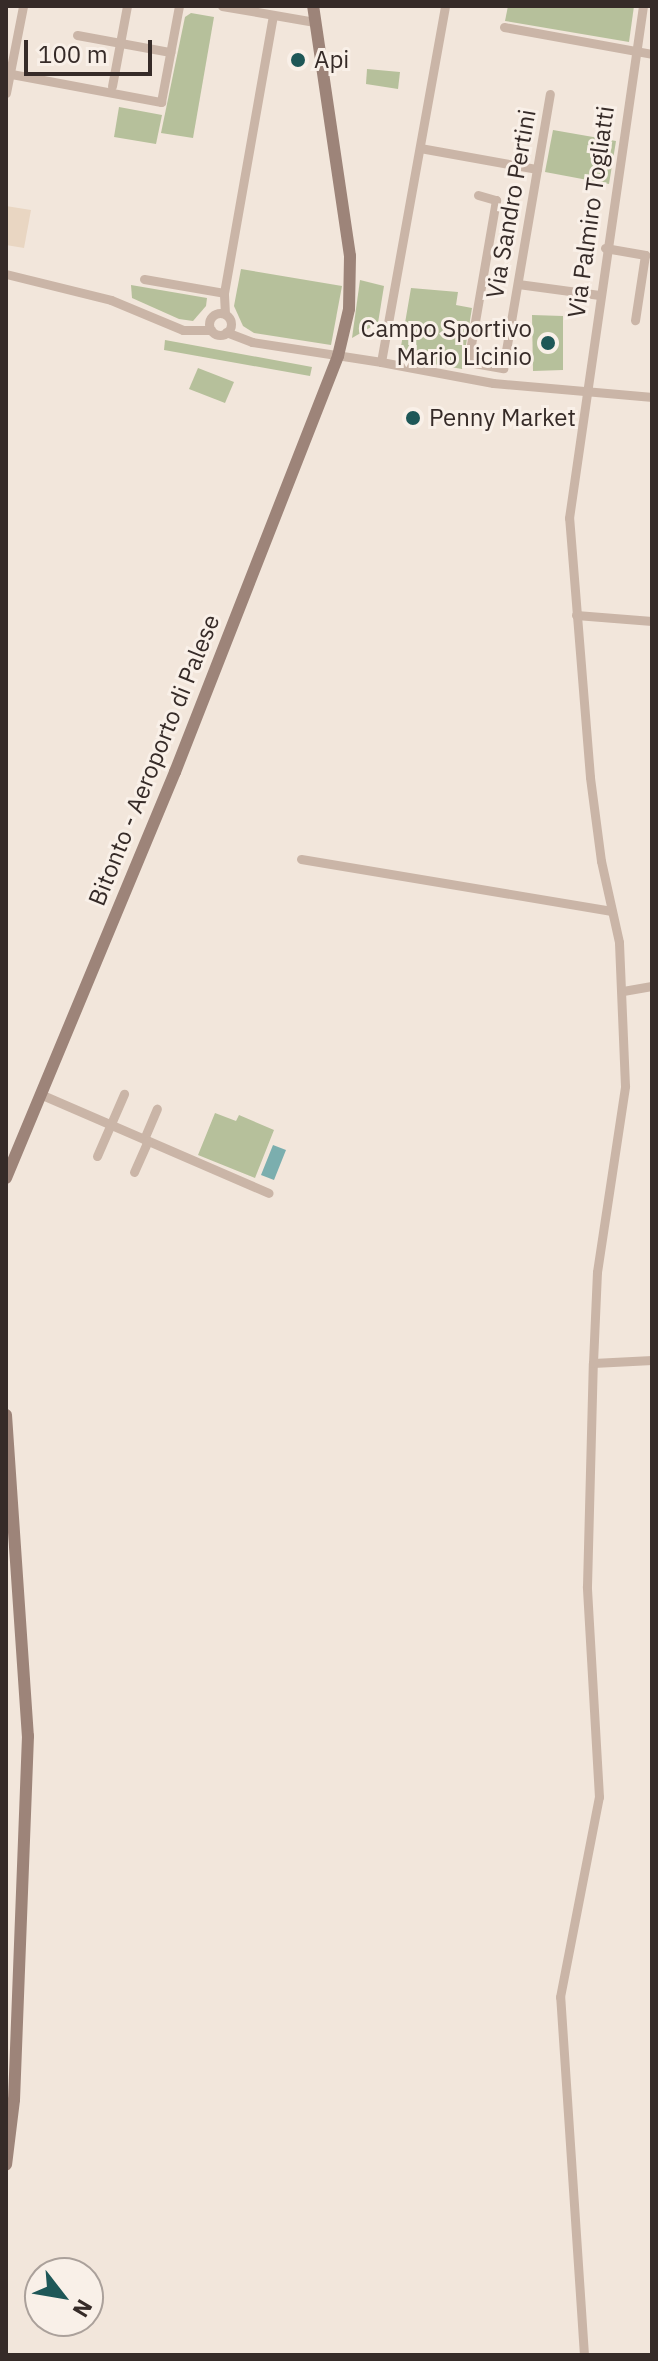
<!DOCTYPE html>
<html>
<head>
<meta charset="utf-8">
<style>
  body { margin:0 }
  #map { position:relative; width:658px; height:2361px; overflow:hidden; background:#f2e6db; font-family:"IBM Plex Sans",sans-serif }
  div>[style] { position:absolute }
  .green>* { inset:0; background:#b6c09b }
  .plaza>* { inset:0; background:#e9d6c2 }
  .water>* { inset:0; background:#7baeae }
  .street>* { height:9px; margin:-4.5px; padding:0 4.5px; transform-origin:4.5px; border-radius:4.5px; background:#cab5a7 }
  .street>.ring { margin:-4.5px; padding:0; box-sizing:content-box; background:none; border:9px solid #cab5a7; border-radius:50% }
  .secondary>* { height:12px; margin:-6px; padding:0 6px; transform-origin:6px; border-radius:6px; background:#9d8479 }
  .dots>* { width:22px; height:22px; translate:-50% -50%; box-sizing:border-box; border:4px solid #f9f0e8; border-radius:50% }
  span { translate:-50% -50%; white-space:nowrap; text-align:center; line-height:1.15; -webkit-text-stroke:6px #f9f0e8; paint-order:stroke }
  .poi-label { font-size:24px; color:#362b28 }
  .left { translate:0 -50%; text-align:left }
  .right { translate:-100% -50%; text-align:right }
  .street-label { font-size:24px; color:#362b28 }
  .frame { position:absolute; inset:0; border:8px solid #362b28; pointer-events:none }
  .north { position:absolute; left:24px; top:2257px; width:80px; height:80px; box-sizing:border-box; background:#f9f0e8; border:2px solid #aba19b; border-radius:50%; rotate:121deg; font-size:22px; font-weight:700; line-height:32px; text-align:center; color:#362b28 }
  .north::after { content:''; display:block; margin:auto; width:28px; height:36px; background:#1e5757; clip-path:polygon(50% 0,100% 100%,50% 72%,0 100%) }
  .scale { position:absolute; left:24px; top:40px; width:128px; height:36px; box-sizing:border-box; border:4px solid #362b28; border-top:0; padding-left:10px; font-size:24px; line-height:28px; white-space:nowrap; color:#362b28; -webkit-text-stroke:6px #f9f0e8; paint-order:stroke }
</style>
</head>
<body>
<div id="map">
  <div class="green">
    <div style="clip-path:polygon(508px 6px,634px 6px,629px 42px,505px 21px)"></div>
    <div style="clip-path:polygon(191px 13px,214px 17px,193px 138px,161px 133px,185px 17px)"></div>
    <div style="clip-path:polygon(367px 69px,400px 72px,398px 89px,366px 84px)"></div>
    <div style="clip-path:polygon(119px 107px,162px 115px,156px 144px,114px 137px)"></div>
    <div style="clip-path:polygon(553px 130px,616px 141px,609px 184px,545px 172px)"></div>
    <div style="clip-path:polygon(241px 269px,342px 286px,331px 345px,254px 333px,243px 326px,234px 306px)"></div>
    <div style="clip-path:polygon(360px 280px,384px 286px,378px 323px,352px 338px)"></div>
    <div style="clip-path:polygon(131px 285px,207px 298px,206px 306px,193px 321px,179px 319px,132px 298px)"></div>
    <div style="clip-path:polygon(411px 288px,458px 292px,456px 305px,472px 308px,462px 369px,399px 358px)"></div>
    <div style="clip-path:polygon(532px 315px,563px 316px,563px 370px,533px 371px)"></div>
    <div style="clip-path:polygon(165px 340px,312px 367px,310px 376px,164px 350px)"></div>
    <div style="clip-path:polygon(198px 368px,234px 382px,225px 403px,189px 389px)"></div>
    <div style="clip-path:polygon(215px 1113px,236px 1121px,239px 1115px,274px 1130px,255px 1178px,198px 1155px)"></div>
  </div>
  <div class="plaza">
    <div style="clip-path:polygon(6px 206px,31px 210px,24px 248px,6px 245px)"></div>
  </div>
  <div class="water">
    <div style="clip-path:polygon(273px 1145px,286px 1150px,274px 1180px,261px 1175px)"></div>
  </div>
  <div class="street">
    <div style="left:222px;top:6px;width:94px;rotate:9.8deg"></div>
    <div style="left:504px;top:27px;width:150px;rotate:10.3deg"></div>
    <div style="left:77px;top:35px;width:95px;rotate:10.4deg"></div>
    <div style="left:6px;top:73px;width:158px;rotate:10.6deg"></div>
    <div style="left:161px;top:102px;width:98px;rotate:-79.4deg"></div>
    <div style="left:112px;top:86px;width:81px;rotate:-79.4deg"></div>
    <div style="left:6px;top:93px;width:89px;rotate:-78.9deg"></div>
    <div style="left:420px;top:148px;width:119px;rotate:10.2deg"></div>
    <div style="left:478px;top:195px;width:19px;rotate:16deg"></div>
    <div style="left:496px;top:200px;width:164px;rotate:99.8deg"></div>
    <div style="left:468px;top:362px;width:36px;rotate:10deg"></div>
    <div style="left:503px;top:368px;width:278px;rotate:-80.3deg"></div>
    <div style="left:605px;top:248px;width:41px;rotate:9.9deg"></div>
    <div style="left:645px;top:255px;width:66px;rotate:98.7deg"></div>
    <div style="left:6px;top:274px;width:108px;rotate:13.9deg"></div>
    <div style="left:111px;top:300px;width:78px;rotate:22.6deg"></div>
    <div style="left:183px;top:330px;width:28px"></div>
    <div style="left:144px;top:279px;width:81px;rotate:9.9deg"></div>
    <div style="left:518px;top:284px;width:82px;rotate:7.7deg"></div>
    <div class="ring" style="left:209px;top:313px;width:13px;height:13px"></div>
    <div style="left:225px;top:314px;width:21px;rotate:-93deg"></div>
    <div style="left:224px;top:293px;width:281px;rotate:-80deg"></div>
    <div style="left:226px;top:332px;width:28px;rotate:21deg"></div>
    <div style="left:252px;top:342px;width:131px;rotate:8.8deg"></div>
    <div style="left:381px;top:362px;width:362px;rotate:-79.8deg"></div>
    <div style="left:381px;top:362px;width:114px;rotate:10.6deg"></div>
    <div style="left:493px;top:383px;width:160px;rotate:5deg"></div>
    <div style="left:576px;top:615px;width:76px;rotate:4.5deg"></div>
    <div style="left:301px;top:859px;width:315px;rotate:9.5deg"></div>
    <div style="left:623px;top:991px;width:29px;rotate:-10deg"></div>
    <div style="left:40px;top:1094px;width:249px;rotate:23.4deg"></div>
    <div style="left:144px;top:1139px;width:33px;rotate:-67deg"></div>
    <div style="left:97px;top:1156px;width:68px;rotate:-66.5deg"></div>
    <div style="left:134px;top:1172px;width:34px;rotate:-66deg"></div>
    <div style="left:593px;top:1363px;width:59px;rotate:-2.9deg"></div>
    <div style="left:584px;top:2355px;width:359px;rotate:-93.8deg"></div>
    <div style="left:560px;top:1997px;width:204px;rotate:-79deg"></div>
    <div style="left:599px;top:1797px;width:211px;rotate:-93.3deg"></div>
    <div style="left:587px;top:1586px;width:223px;rotate:-88.5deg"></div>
    <div style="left:593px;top:1363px;width:91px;rotate:-87.5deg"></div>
    <div style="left:597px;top:1272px;width:188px;rotate:-81.4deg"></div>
    <div style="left:625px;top:1086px;width:144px;rotate:-92.4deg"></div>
    <div style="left:619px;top:942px;width:83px;rotate:-102.5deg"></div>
    <div style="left:601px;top:861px;width:85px;rotate:-97.5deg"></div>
    <div style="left:590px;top:777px;width:260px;rotate:-94.6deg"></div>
    <div style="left:569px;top:518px;width:517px;rotate:-81.78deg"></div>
  </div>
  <div class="secondary">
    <div style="left:6px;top:1178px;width:440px;rotate:-67.4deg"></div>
    <div style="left:175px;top:772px;width:447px;rotate:-68.6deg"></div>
    <div style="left:338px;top:356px;width:48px;rotate:-76.8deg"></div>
    <div style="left:349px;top:309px;width:53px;rotate:-88.9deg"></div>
    <div style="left:350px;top:256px;width:253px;rotate:-98.4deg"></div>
    <div style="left:6px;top:1415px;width:322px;rotate:86.1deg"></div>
    <div style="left:28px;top:1736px;width:364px;rotate:92.2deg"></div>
    <div style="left:14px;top:2100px;width:65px;rotate:97deg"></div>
  </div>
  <div class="dots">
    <div style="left:298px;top:60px;background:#1e5757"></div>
    <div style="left:548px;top:343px;background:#1e5757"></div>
    <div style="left:413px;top:418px;background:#1e5757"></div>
  </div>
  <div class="poi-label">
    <span class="left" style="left:314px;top:60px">Api</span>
    <span class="right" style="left:532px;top:343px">Campo Sportivo<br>Mario Licinio</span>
    <span class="left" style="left:429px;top:418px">Penny Market</span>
  </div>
  <div class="street-label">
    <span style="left:511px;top:204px;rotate:-80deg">Via Sandro Pertini</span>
    <span style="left:591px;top:212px;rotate:-82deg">Via Palmiro Togliatti</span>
    <span style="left:154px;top:760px;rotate:-68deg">Bitonto - Aeroporto di Palese</span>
  </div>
  <div class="frame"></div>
  <div class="north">N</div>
  <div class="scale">100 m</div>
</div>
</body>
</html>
